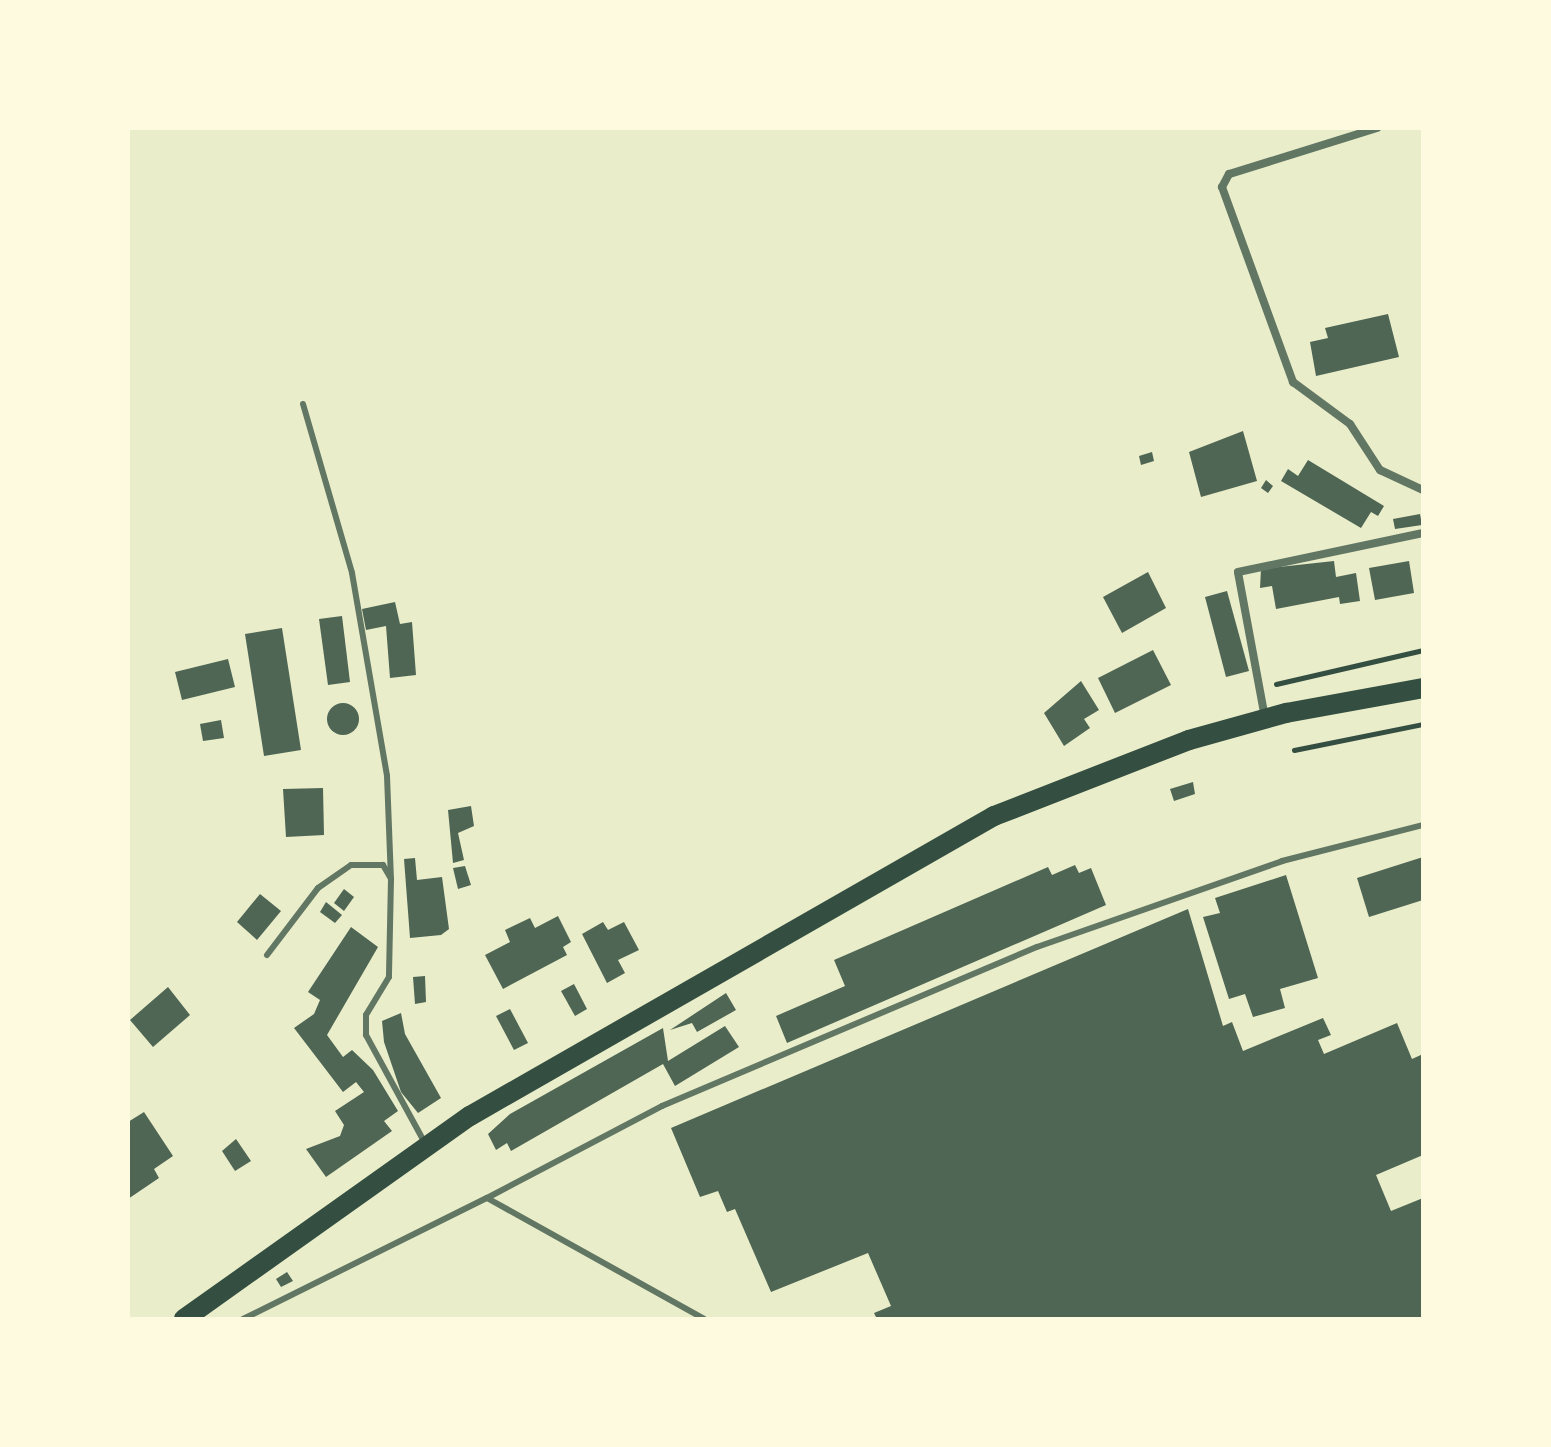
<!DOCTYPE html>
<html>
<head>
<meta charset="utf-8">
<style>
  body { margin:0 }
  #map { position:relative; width:1551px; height:1447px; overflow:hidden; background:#e9edc9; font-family:"DM Sans",sans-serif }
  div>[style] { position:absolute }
  .building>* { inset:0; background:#4f6655 }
  .round { border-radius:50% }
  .path>* { height:5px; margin:-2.5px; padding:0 2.5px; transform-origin:2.5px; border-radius:2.5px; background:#344e41 }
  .service>* { height:6px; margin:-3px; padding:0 3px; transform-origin:3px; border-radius:3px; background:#617663 }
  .minor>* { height:8px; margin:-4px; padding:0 4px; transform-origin:4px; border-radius:4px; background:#617663 }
  .primary>* { height:20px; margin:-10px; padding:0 10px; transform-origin:10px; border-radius:10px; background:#344e41 }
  span { translate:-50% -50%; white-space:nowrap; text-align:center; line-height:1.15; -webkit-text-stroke:8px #fefae0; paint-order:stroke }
  .frame { position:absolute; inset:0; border:130px solid #fefae0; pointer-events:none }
</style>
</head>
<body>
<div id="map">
  <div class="building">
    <div style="clip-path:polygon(1388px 314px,1399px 357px,1316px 376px,1310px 342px,1328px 338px,1325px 328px)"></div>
    <div style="clip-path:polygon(1243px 431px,1257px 481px,1201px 497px,1189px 452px)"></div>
    <div style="clip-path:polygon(1152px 452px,1154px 461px,1141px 465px,1139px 456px)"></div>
    <div style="clip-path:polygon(1308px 460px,1384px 506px,1378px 516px,1371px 512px,1361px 528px,1281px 481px,1288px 469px,1298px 476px)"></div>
    <div style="clip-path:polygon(1266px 480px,1273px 486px,1268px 493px,1261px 488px)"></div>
    <div style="clip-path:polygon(1420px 514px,1422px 525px,1395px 529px,1393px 519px)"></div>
    <div style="clip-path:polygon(1334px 561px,1336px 577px,1356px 573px,1360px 601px,1340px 604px,1339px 597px,1276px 609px,1272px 586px,1260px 588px,1261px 569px)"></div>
    <div style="clip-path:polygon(1409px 561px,1414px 593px,1375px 600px,1369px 568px)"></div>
    <div style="clip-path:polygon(1148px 572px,1166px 608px,1122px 633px,1103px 597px)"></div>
    <div style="clip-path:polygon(1227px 591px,1249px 671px,1226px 677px,1205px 597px)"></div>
    <div style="clip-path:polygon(395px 602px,400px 624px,412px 622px,416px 675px,390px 678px,386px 626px,366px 630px,362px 609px)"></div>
    <div style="clip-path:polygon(342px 616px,350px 682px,328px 685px,319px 619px)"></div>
    <div style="clip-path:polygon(282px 628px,301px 750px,264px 756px,245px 634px)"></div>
    <div style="clip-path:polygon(1153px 650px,1171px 685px,1115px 713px,1098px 678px)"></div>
    <div style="clip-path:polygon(228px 659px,235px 687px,182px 700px,175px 672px)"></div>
    <div style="clip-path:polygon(1081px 681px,1099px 710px,1084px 719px,1090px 728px,1064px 746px,1044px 713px)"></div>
    <div class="round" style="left:327px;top:703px;width:32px;height:32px"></div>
    <div style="clip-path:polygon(221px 720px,224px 738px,203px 741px,200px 724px)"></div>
    <div style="clip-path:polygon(1193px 782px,1195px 794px,1174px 801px,1170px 789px)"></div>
    <div style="clip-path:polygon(323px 788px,324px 835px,286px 837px,283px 789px)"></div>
    <div style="clip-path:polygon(471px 806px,474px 826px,458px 833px,464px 860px,453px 863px,448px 810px)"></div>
    <div style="clip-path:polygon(1423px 857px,1423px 900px,1369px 917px,1357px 878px)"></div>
    <div style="clip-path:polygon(415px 858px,417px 880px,442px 877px,449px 929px,441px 935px,410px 938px,404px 859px)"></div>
    <div style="clip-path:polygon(1075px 865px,1079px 873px,1091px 868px,1106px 905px,787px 1043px,776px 1016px,845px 986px,834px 960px,1048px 867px,1052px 875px)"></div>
    <div style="clip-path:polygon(465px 866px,471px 885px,458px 889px,453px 868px)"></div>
    <div style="clip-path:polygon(1286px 875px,1318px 978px,1280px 989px,1285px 1008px,1253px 1017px,1245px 994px,1229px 999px,1203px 917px,1220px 913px,1215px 898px)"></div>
    <div style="clip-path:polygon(344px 889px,354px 897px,344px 911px,334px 903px)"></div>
    <div style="clip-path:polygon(260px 894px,281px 911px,257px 940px,237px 922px)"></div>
    <div style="clip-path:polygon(326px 902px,342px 915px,335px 923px,320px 912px)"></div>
    <div style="clip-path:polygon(1188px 909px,1223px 1026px,1232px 1022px,1243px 1051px,1323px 1018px,1331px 1035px,1318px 1040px,1324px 1054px,1397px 1023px,1412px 1059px,1423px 1054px,1423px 1155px,1376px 1175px,1391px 1211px,1423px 1198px,1423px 1319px,877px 1319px,874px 1313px,891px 1306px,868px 1253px,771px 1292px,735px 1209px,727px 1212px,718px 1191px,700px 1197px,671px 1128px)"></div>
    <div style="clip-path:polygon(558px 916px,571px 942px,563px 947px,567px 955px,503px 989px,485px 955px,510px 942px,505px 930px,530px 918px,535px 928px)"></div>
    <div style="clip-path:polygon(603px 922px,608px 930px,624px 922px,639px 950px,618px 960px,625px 973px,607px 983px,582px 934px)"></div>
    <div style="clip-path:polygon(351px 927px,378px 947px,327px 1035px,343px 1057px,352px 1050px,373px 1070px,398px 1111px,384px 1121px,392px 1131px,326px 1177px,306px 1149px,340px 1136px,344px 1125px,335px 1111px,364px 1092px,356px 1082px,343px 1092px,294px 1028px,314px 1014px,320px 1000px,308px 992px)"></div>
    <div style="clip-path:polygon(425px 976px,426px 1002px,415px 1004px,413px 977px)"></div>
    <div style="clip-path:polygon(574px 984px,587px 1009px,575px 1016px,561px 991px)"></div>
    <div style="clip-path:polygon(168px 987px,190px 1015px,153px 1047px,130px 1020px)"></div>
    <div style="clip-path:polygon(726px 993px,736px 1010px,697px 1032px,692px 1023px,670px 1030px)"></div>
    <div style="clip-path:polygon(510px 1009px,528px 1043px,514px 1050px,496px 1016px)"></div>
    <div style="clip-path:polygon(401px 1013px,405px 1034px,441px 1098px,418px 1113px,401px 1092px,384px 1042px,382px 1021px)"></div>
    <div style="clip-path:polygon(725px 1026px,739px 1047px,675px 1086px,663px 1064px,511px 1151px,507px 1143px,496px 1150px,488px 1134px,510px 1114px,663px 1028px,668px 1061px)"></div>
    <div style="clip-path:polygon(144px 1112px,173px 1156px,154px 1169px,159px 1178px,128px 1199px,128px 1122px)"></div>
    <div style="clip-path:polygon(236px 1139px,251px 1161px,235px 1171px,222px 1151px)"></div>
    <div style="clip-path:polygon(287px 1272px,293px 1281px,281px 1287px,276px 1279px)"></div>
  </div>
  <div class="path">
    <div style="left:1276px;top:684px;width:151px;rotate:-13deg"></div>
    <div style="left:1294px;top:750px;width:132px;rotate:-11.4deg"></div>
  </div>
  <div class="service">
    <div style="left:303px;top:404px;width:176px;rotate:73.8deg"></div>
    <div style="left:352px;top:573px;width:206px;rotate:80.2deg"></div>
    <div style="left:387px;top:776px;width:103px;rotate:87.8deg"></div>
    <div style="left:267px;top:955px;width:84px;rotate:-52.7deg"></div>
    <div style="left:318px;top:888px;width:40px;rotate:-34.9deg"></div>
    <div style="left:351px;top:865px;width:32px"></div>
    <div style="left:383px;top:865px;width:16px;rotate:60deg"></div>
    <div style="left:391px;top:879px;width:98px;rotate:91.2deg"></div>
    <div style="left:389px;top:977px;width:44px;rotate:121.2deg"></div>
    <div style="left:366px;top:1015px;width:20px;rotate:90deg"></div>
    <div style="left:366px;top:1035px;width:123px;rotate:61.4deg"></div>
    <div style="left:487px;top:1198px;width:198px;rotate:-27.7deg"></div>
    <div style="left:662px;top:1106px;width:407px;rotate:-23deg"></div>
    <div style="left:1037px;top:947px;width:260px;rotate:-19.3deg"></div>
    <div style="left:1282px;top:861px;width:146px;rotate:-14.3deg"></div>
    <div style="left:243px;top:1319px;width:272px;rotate:-26.4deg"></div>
    <div style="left:487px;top:1198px;width:248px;rotate:29.1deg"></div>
  </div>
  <div class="minor">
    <div style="left:1377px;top:128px;width:155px;rotate:162.7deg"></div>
    <div style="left:1229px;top:174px;width:15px;rotate:118deg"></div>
    <div style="left:1222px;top:187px;width:208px;rotate:70deg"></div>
    <div style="left:1293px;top:382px;width:71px;rotate:36.4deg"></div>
    <div style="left:1350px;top:424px;width:55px;rotate:56.9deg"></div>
    <div style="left:1380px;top:470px;width:47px;rotate:24.9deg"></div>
    <div style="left:1265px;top:718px;width:148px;rotate:-100.5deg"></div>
    <div style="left:1238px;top:572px;width:189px;rotate:-11.9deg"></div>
  </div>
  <div class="primary">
    <div style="left:184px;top:1319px;width:351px;rotate:-35.4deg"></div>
    <div style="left:470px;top:1116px;width:604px;rotate:-29.79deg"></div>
    <div style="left:994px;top:816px;width:209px;rotate:-21.3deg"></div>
    <div style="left:1189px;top:740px;width:101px;rotate:-15.6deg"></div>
    <div style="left:1286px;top:713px;width:139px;rotate:-10.3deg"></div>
  </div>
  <div class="frame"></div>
</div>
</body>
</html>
